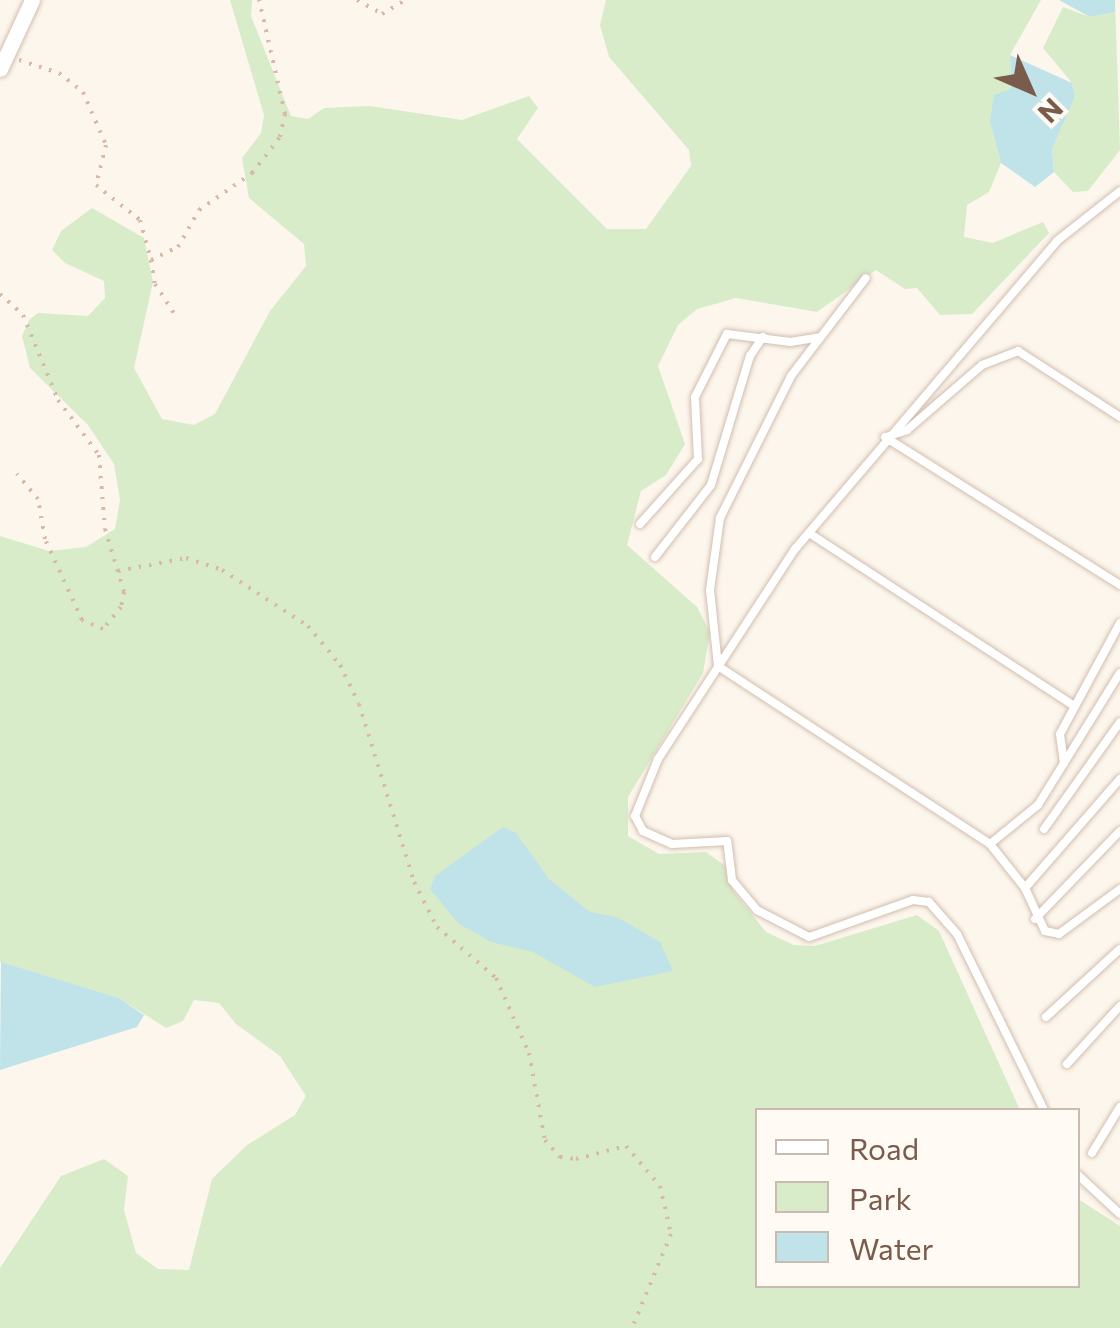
<!DOCTYPE html>
<html>
<head>
<meta charset="utf-8">
<style>
  body { margin:0 }
  #map { position:relative; width:1120px; height:1328px; overflow:hidden; background:#fdf6ec; font-family:Commissioner,sans-serif }
  div>[style] { position:absolute }
  .green>* { inset:0; background:#d8ecc9 }
  .water>* { inset:0; background:#bfe3e8 }
  .path>* { height:4px; margin-top:-2px; transform-origin:0; background:repeating-linear-gradient(90deg,#d9b8a5 0 2.5px,transparent 0 10.5px) }
  .roads { filter:drop-shadow(0 0 2px #d1beb0) drop-shadow(0 0 2px #d1beb0) }
  .service>* { height:8px; margin:-4px; padding:0 4px; transform-origin:4px; border-radius:4px; background:#fff }
  .minor>* { height:15px; margin:-7.5px; padding:0 7.5px; transform-origin:7.5px; border-radius:7.5px; background:#fff }
  span { translate:-50% -50%; white-space:nowrap; text-align:center; line-height:1.15; -webkit-text-stroke:8px #fffaf3; paint-order:stroke }
  .legend { position:absolute; left:755px; top:1108px; width:325px; height:180px; box-sizing:border-box; background:#fffaf3; border:2px solid #cabbb1; margin:0; padding:12px 18px; list-style:none; font-size:30px; color:#7a5c4d }
  .legend li { display:flex; align-items:center; gap:20px; height:50px }
  .legend b { width:50px; border:2px solid #cabbb1 }
  .north { position:absolute; left:980px; top:40px; width:100px; height:100px; -webkit-text-stroke:8px #fffaf3; paint-order:stroke; rotate:135deg; font-size:28px; font-weight:700; line-height:40px; text-align:center; color:#7a5c4d }
  .north::after { content:''; display:block; margin:auto; width:35px; height:45px; background:#7a5c4d; clip-path:polygon(50% 0,100% 100%,50% 72%,0 100%) }
</style>
</head>
<body>
<div id="map">
  <div class="green">
    <div style="clip-path:polygon(230px 0,252px 0,251px 16px,291px 116px,308px 119px,324px 108px,370px 106px,462px 120px,529px 96px,538px 108px,517px 139px,607px 229px,646px 229px,691px 166px,689px 150px,609px 57px,600px 25px,606px 0,1041px 0,1010px 55px,1011px 90px,990px 122px,1001px 163px,989px 192px,967px 205px,964px 237px,993px 243px,1043px 222px,1049px 233px,972px 314px,940px 315px,917px 288px,905px 289px,876px 270px,817px 312px,736px 298px,697px 309px,678px 325px,658px 366px,685px 444px,666px 475px,641px 491px,627px 545px,697px 607px,710px 632px,703px 673px,628px 797px,628px 836px,659px 854px,706px 852px,727px 867px,733px 891px,766px 932px,794px 945px,815px 946px,917px 915px,939px 931px,1020px 1110px,758px 1110px,758px 1286px,1078px 1286px,1078px 1199px,1120px 1226px,1120px 1328px,0 1328px,0 1268px,61px 1176px,104px 1159px,128px 1176px,124px 1210px,136px 1253px,158px 1269px,189px 1270px,212px 1179px,247px 1145px,295px 1115px,306px 1096px,280px 1056px,236px 1024px,219px 1003px,194px 1000px,183px 1021px,166px 1028px,119px 998px,0 962px,0 536px,49px 551px,86px 547px,115px 529px,120px 500px,114px 464px,88px 425px,30px 368px,22px 336px,29px 320px,38px 313px,88px 316px,105px 298px,104px 281px,65px 263px,52px 250px,61px 231px,92px 208px,144px 238px,153px 282px,134px 368px,162px 419px,194px 425px,215px 414px,270px 311px,306px 266px,304px 244px,249px 198px,242px 158px,261px 133px,264px 115px)"></div>
    <div style="clip-path:polygon(1115px 0,1120px 150px,1088px 191px,1073px 192px,1054px 172px,1052px 149px,1075px 97px,1072px 83px,1043px 48px,1063px 7px,1090px 17px,1114px 12px)"></div>
  </div>
  <div class="water">
    <div style="clip-path:polygon(1059px 0,1115px 0,1115px 12px,1090px 17px)"></div>
    <div style="clip-path:polygon(1010px 55px,1072px 83px,1075px 97px,1052px 149px,1054px 172px,1035px 187px,1001px 163px,990px 122px,994px 95px,1011px 89px)"></div>
    <div style="clip-path:polygon(503px 827px,516px 833px,549px 879px,590px 912px,617px 917px,660px 942px,673px 971px,595px 987px,533px 952px,491px 942px,459px 924px,430px 889px,435px 876px)"></div>
    <div style="clip-path:polygon(1px 962px,119px 998px,144px 1015px,137px 1027px,0 1070px)"></div>
  </div>
  <div class="path">
    <div style="left:357px;top:0;width:29px;rotate:29deg"></div>
    <div style="left:382px;top:14px;width:27px;rotate:-31deg"></div>
    <div style="left:19px;top:60px;width:42px;rotate:18deg"></div>
    <div style="left:59px;top:73px;width:31px;rotate:38deg"></div>
    <div style="left:83px;top:92px;width:58px;rotate:66.5deg"></div>
    <div style="left:106px;top:145px;width:41px;rotate:104deg"></div>
    <div style="left:96px;top:185px;width:56px;rotate:38.5deg"></div>
    <div style="left:140px;top:220px;width:41px;rotate:74.6deg"></div>
    <div style="left:151px;top:260px;width:30px;rotate:-26deg"></div>
    <div style="left:178px;top:247px;width:43px;rotate:-60.4deg"></div>
    <div style="left:199px;top:210px;width:65px;rotate:-34.9deg"></div>
    <div style="left:252px;top:173px;width:46px;rotate:-52.1deg"></div>
    <div style="left:280px;top:137px;width:24px;rotate:-78deg"></div>
    <div style="left:285px;top:114px;width:117px;rotate:-102.8deg"></div>
    <div style="left:151px;top:260px;width:24px;rotate:81deg"></div>
    <div style="left:155px;top:284px;width:38px;rotate:57deg"></div>
    <div style="left:0;top:294px;width:31px;rotate:42deg"></div>
    <div style="left:23px;top:315px;width:92px;rotate:67.6deg"></div>
    <div style="left:58px;top:400px;width:69px;rotate:53.3deg"></div>
    <div style="left:99px;top:455px;width:74px;rotate:85.4deg"></div>
    <div style="left:105px;top:529px;width:66px;rotate:73.2deg"></div>
    <div style="left:124px;top:592px;width:15px;rotate:101deg"></div>
    <div style="left:121px;top:607px;width:28px;rotate:129deg"></div>
    <div style="left:103px;top:629px;width:23px;rotate:-157deg"></div>
    <div style="left:82px;top:620px;width:89px;rotate:-114.6deg"></div>
    <div style="left:45px;top:539px;width:41px;rotate:-99.9deg"></div>
    <div style="left:38px;top:499px;width:33px;rotate:-130deg"></div>
    <div style="left:118px;top:571px;width:69px;rotate:-10.8deg"></div>
    <div style="left:186px;top:558px;width:38px;rotate:18deg"></div>
    <div style="left:222px;top:570px;width:103px;rotate:33.1deg"></div>
    <div style="left:308px;top:626px;width:50px;rotate:50.6deg"></div>
    <div style="left:340px;top:665px;width:43px;rotate:64deg"></div>
    <div style="left:359px;top:704px;width:186px;rotate:72.8deg"></div>
    <div style="left:414px;top:882px;width:51px;rotate:62.9deg"></div>
    <div style="left:437px;top:927px;width:78px;rotate:40.8deg"></div>
    <div style="left:496px;top:978px;width:82px;rotate:66.3deg"></div>
    <div style="left:529px;top:1053px;width:88px;rotate:79.6deg"></div>
    <div style="left:545px;top:1140px;width:23px;rotate:49deg"></div>
    <div style="left:560px;top:1157px;width:16px;rotate:7deg"></div>
    <div style="left:576px;top:1159px;width:52px;rotate:-14.6deg"></div>
    <div style="left:626px;top:1146px;width:52px;rotate:49.6deg"></div>
    <div style="left:660px;top:1186px;width:49px;rotate:77.1deg"></div>
    <div style="left:671px;top:1234px;width:102px;rotate:112.5deg"></div>
  </div>
  <div class="roads">
    <div class="service">
      <div style="left:889px;top:436px;width:19px;rotate:-18deg"></div>
      <div style="left:907px;top:430px;width:99px;rotate:-40.9deg"></div>
      <div style="left:982px;top:365px;width:39px;rotate:-21deg"></div>
      <div style="left:1018px;top:351px;width:121px;rotate:32.9deg"></div>
      <div style="left:885px;top:437px;width:278px;rotate:32.2deg"></div>
      <div style="left:640px;top:524px;width:87px;rotate:-48.3deg"></div>
      <div style="left:698px;top:459px;width:62px;rotate:-92.8deg"></div>
      <div style="left:695px;top:397px;width:71px;rotate:-63.1deg"></div>
      <div style="left:727px;top:334px;width:64px;rotate:7.2deg"></div>
      <div style="left:790px;top:342px;width:30px;rotate:-9deg"></div>
      <div style="left:809px;top:533px;width:316px;rotate:33.1deg"></div>
      <div style="left:655px;top:557px;width:91px;rotate:-52.1deg"></div>
      <div style="left:711px;top:485px;width:135px;rotate:-73.2deg"></div>
      <div style="left:750px;top:356px;width:23px;rotate:-56deg"></div>
      <div style="left:718px;top:666px;width:325px;rotate:33.2deg"></div>
      <div style="left:990px;top:844px;width:56px;rotate:51.5deg"></div>
      <div style="left:1025px;top:888px;width:47px;rotate:65.1deg"></div>
      <div style="left:1045px;top:931px;width:14px;rotate:12deg"></div>
      <div style="left:1059px;top:934px;width:76px;rotate:-36.4deg"></div>
      <div style="left:718px;top:666px;width:76px;rotate:-96deg"></div>
      <div style="left:710px;top:590px;width:73px;rotate:-82.1deg"></div>
      <div style="left:720px;top:518px;width:159px;rotate:-63.4deg"></div>
      <div style="left:791px;top:376px;width:123px;rotate:-52.6deg"></div>
      <div style="left:1064px;top:763px;width:29px;rotate:-98deg"></div>
      <div style="left:1060px;top:734px;width:126px;rotate:-61.6deg"></div>
      <div style="left:1044px;top:829px;width:131px;rotate:-54.6deg"></div>
      <div style="left:990px;top:844px;width:62px;rotate:-39.1deg"></div>
      <div style="left:1038px;top:805px;width:155px;rotate:-58.2deg"></div>
      <div style="left:1025px;top:888px;width:145px;rotate:-48.9deg"></div>
      <div style="left:1035px;top:919px;width:122px;rotate:-46deg"></div>
      <div style="left:1046px;top:1017px;width:100px;rotate:-42.6deg"></div>
      <div style="left:1067px;top:1064px;width:79px;rotate:-47.6deg"></div>
      <div style="left:1044px;top:1110px;width:196px;rotate:-116.3deg"></div>
      <div style="left:957px;top:934px;width:43px;rotate:-131.2deg"></div>
      <div style="left:929px;top:902px;width:16px;rotate:-173deg"></div>
      <div style="left:913px;top:900px;width:110px;rotate:160.4deg"></div>
      <div style="left:809px;top:937px;width:59px;rotate:-152.6deg"></div>
      <div style="left:757px;top:910px;width:39px;rotate:-130deg"></div>
      <div style="left:732px;top:880px;width:39px;rotate:-97deg"></div>
      <div style="left:727px;top:841px;width:55px;rotate:176.9deg"></div>
      <div style="left:672px;top:844px;width:32px;rotate:-156deg"></div>
      <div style="left:643px;top:831px;width:17px;rotate:-118deg"></div>
      <div style="left:635px;top:816px;width:61px;rotate:-68deg"></div>
      <div style="left:658px;top:759px;width:251px;rotate:-56.9deg"></div>
      <div style="left:795px;top:549px;width:404px;rotate:-49.6deg"></div>
      <div style="left:1057px;top:241px;width:80px;rotate:-38.4deg"></div>
      <div style="left:1092px;top:1153px;width:54px;rotate:-58.7deg"></div>
      <div style="left:1078px;top:1175px;width:57px;rotate:42.9deg"></div>
    </div>
    <div class="minor">
      <div style="left:0;top:69px;width:76px;rotate:-65.1deg"></div>
    </div>
  </div>
  <ul class="legend">
  <li><b style="height:12px;background:#fff"></b>Road</li>
  <li><b style="height:28px;background:#d8ecc9"></b>Park</li>
  <li><b style="height:28px;background:#bfe3e8"></b>Water</li>
  </ul>
  <div class="north">N</div>
</div>
</body>
</html>
